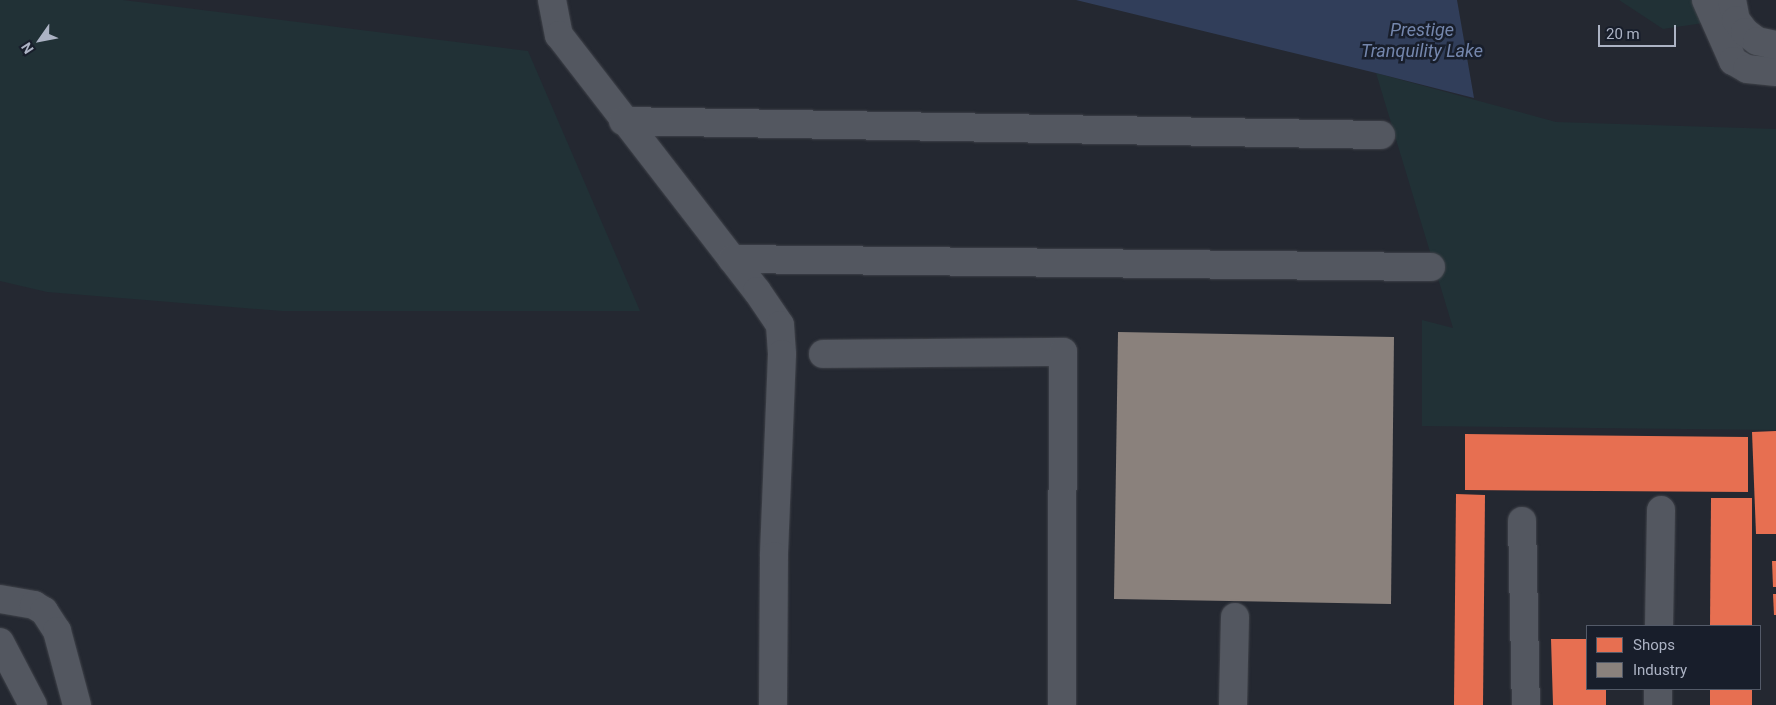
<!DOCTYPE html>
<html>
<head>
<meta charset="utf-8">
<style>
  body { margin:0 }
  #map { position:relative; width:1776px; height:705px; overflow:hidden; background:#242831; font-family:Roboto,sans-serif }
  div>[style] { position:absolute }
  .green>* { inset:0; background:#213136 }
  .water>* { inset:0; background:#313e5a }
  .shops>* { inset:0; background:#e76f51 }
  .industry>* { inset:0; background:#8a817c }
  .roads { filter:drop-shadow(0 0 1px #40434a) drop-shadow(0 0 1px #40434a) }
  .minor>* { height:28px; margin:-14px; padding:0 14px; transform-origin:14px; border-radius:14px; background:#535760 }
  span { translate:-50% -50%; white-space:nowrap; text-align:center; line-height:1.15; -webkit-text-stroke:5px #181e2b; paint-order:stroke }
  .water-label { font-size:18px; color:#7486ac; font-style:italic }
  .legend { position:absolute; left:1586px; top:625px; width:175px; height:65px; box-sizing:border-box; background:#181e2b; border:1px solid #535a68; margin:0; padding:6px 9px; list-style:none; font-size:15px; color:#acb3c4 }
  .legend li { display:flex; align-items:center; gap:10px; height:25px }
  .legend b { width:25px; border:1px solid #535a68 }
  .north { position:absolute; left:15px; top:15px; width:50px; height:50px; -webkit-text-stroke:4px #181e2b; paint-order:stroke; rotate:237deg; font-size:14px; font-weight:700; line-height:20px; text-align:center; color:#acb3c4 }
  .north::after { content:''; display:block; margin:auto; width:18px; height:22px; background:#acb3c4; clip-path:polygon(50% 0,100% 100%,50% 72%,0 100%) }
  .scale { position:absolute; left:1598px; top:25px; width:78px; height:22px; box-sizing:border-box; border:2px solid #acb3c4; border-top:0; padding-left:6px; font-size:15px; line-height:18px; white-space:nowrap; color:#acb3c4; -webkit-text-stroke:4px #181e2b; paint-order:stroke }
</style>
</head>
<body>
<div id="map">
  <div class="green">
    <div style="clip-path:polygon(0 0,123px 0,528px 51px,640px 311px,282px 311px,47px 292px,0 281px)"></div>
    <div style="clip-path:polygon(1619px 0,1741px 0,1730px 19px,1663px 29px)"></div>
    <div style="clip-path:polygon(1376px 73px,1556px 122px,1776px 129px,1776px 430px,1422px 426px,1422px 320px,1453px 328px)"></div>
  </div>
  <div class="water">
    <div style="clip-path:polygon(1076px 0,1457px 0,1474px 98px,1376px 73px)"></div>
  </div>
  <div class="shops">
    <div style="clip-path:polygon(1776px 431px,1776px 534px,1756px 534px,1752px 432px)"></div>
    <div style="clip-path:polygon(1465px 434px,1748px 437px,1748px 492px,1465px 490px)"></div>
    <div style="clip-path:polygon(1456px 494px,1485px 495px,1483px 705px,1454px 705px)"></div>
    <div style="clip-path:polygon(1711px 498px,1752px 498px,1752px 626px,1710px 626px)"></div>
    <div style="clip-path:polygon(1772px 561px,1776px 561px,1776px 587px,1773px 587px)"></div>
    <div style="clip-path:polygon(1773px 594px,1776px 594px,1776px 615px,1774px 615px)"></div>
    <div style="clip-path:polygon(1551px 639px,1587px 639px,1587px 689px,1606px 689px,1606px 705px,1553px 705px)"></div>
    <div style="clip-path:polygon(1710px 689px,1752px 689px,1752px 705px,1710px 705px)"></div>
  </div>
  <div class="industry">
    <div style="clip-path:polygon(1118px 332px,1394px 337px,1391px 604px,1114px 599px)"></div>
  </div>
  <div class="roads">
    <div class="minor">
      <div style="left:552px;top:0;width:36px;rotate:79deg"></div>
      <div style="left:559px;top:35px;width:324px;rotate:52.3deg"></div>
      <div style="left:757px;top:291px;width:41px;rotate:55.9deg"></div>
      <div style="left:780px;top:325px;width:29px;rotate:86deg"></div>
      <div style="left:782px;top:354px;width:202px;rotate:92.3deg"></div>
      <div style="left:774px;top:556px;width:149px;rotate:90.4deg"></div>
      <div style="left:1706px;top:0;width:67px;rotate:66.1deg"></div>
      <div style="left:1733px;top:61px;width:16px;rotate:30deg"></div>
      <div style="left:1747px;top:69px;width:29px;rotate:6deg"></div>
      <div style="left:1732px;top:0;width:20px;rotate:79deg"></div>
      <div style="left:1736px;top:20px;width:15px;rotate:53deg"></div>
      <div style="left:1745px;top:32px;width:15px;rotate:37deg"></div>
      <div style="left:1757px;top:41px;width:19px;rotate:12deg"></div>
      <div style="left:623px;top:121px;width:758px;rotate:1.06deg"></div>
      <div style="left:732px;top:259px;width:699px;rotate:0.66deg"></div>
      <div style="left:823px;top:354px;width:240px;rotate:-0.5deg"></div>
      <div style="left:1063px;top:352px;width:353px;rotate:90.2deg"></div>
      <div style="left:1522px;top:521px;width:184px;rotate:88.8deg"></div>
      <div style="left:0;top:599px;width:35px;rotate:10deg"></div>
      <div style="left:34px;top:605px;width:12px;rotate:31deg"></div>
      <div style="left:44px;top:611px;width:24px;rotate:57deg"></div>
      <div style="left:57px;top:631px;width:77px;rotate:74.9deg"></div>
      <div style="left:1659px;top:626px;width:116px;rotate:-89deg"></div>
      <div style="left:0;top:642px;width:71px;rotate:62.4deg"></div>
      <div style="left:1233px;top:705px;width:88px;rotate:-88.7deg"></div>
      <div style="left:1658px;top:705px;width:16px;rotate:-90deg"></div>
    </div>
  </div>
  <div class="water-label">
    <span style="left:1422px;top:41px">Prestige<br>Tranquility Lake</span>
  </div>
  <ul class="legend">
  <li><b style="height:14px;background:#e76f51"></b>Shops</li>
  <li><b style="height:14px;background:#8a817c"></b>Industry</li>
  </ul>
  <div class="north">N</div>
  <div class="scale">20 m</div>
</div>
</body>
</html>
